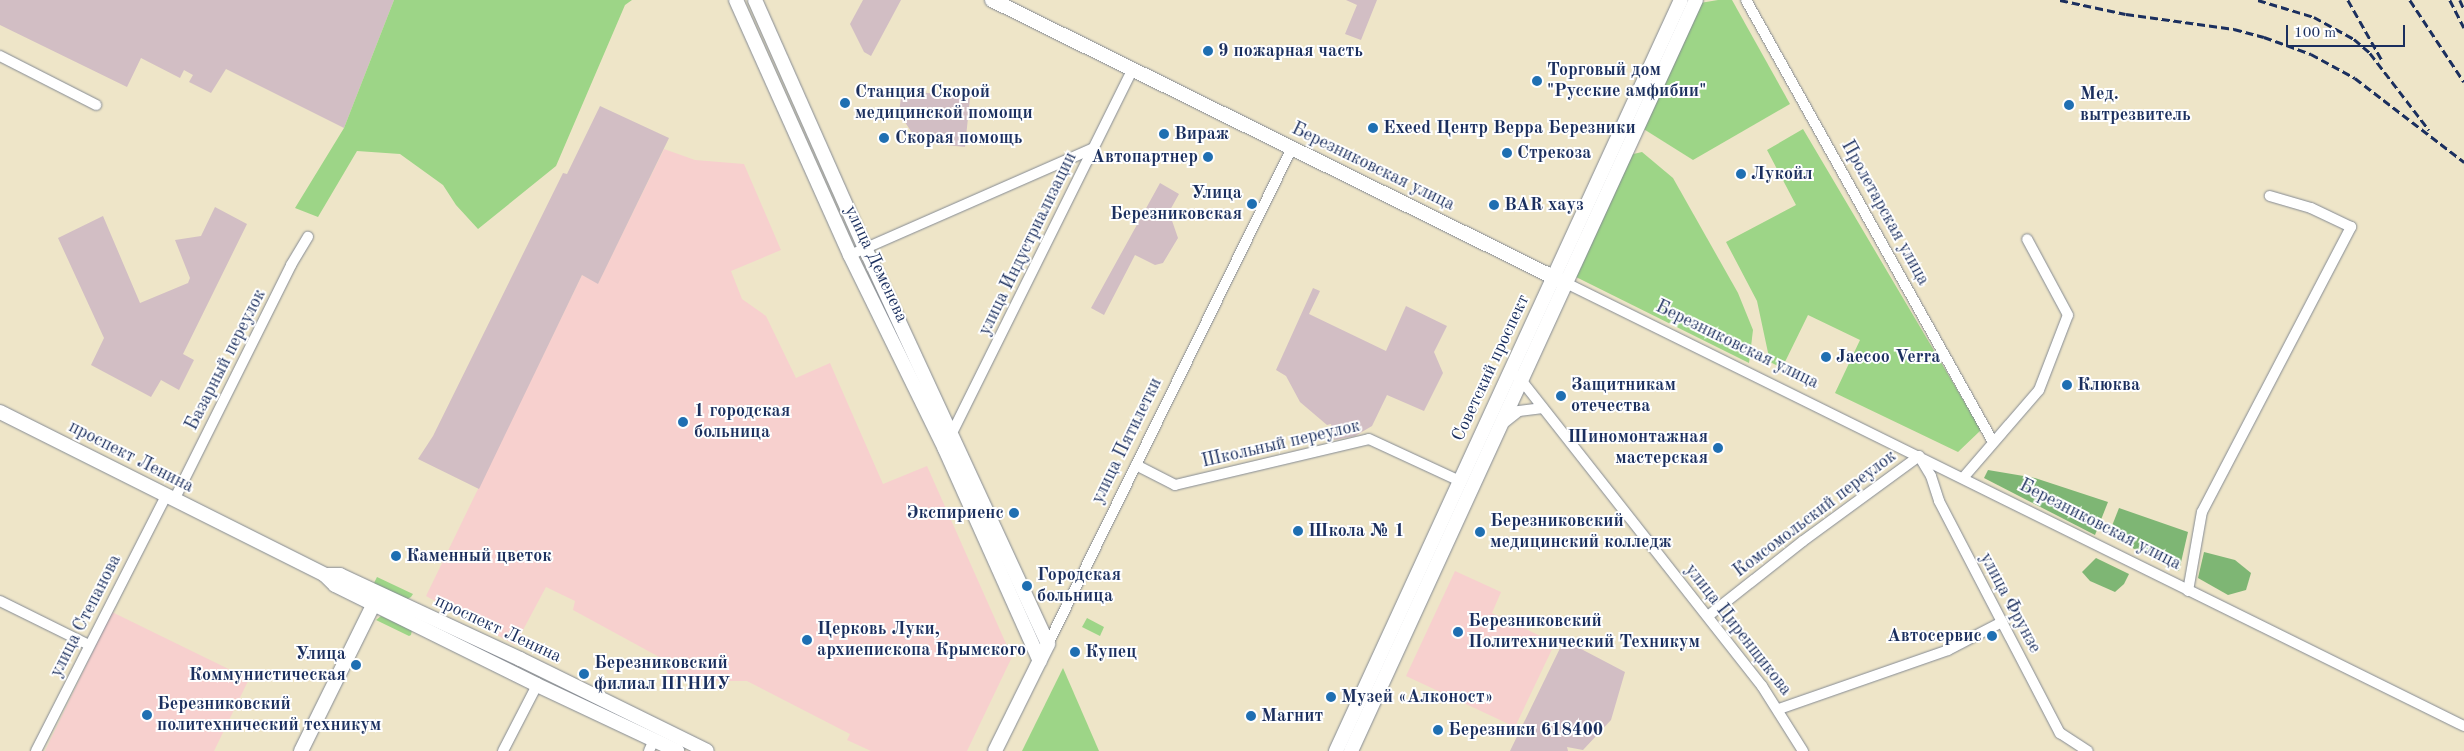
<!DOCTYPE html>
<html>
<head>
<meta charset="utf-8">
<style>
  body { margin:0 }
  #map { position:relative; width:2464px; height:751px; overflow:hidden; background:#eee5c8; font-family:"Old Standard TT",serif }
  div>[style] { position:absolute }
  .built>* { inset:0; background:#f7d0ce }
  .industrial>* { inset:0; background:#d2bec4 }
  .green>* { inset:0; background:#9dd587 }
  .forest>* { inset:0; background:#7eb674 }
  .roads { filter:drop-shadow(0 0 1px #848a93) drop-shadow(0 0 1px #848a93) }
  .minor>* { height:10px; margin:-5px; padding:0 5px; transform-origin:5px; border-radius:5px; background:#fff }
  .major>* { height:14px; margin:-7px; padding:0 7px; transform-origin:7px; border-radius:7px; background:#fff }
  .rail>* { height:2.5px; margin-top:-1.25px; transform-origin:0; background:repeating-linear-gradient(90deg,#1b2f5e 0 8px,transparent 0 12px) }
  .dots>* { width:14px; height:14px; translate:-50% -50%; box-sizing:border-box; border:2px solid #fff; border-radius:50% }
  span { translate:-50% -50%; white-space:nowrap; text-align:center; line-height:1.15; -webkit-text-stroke:4px #fff; paint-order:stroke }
  .poi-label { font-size:18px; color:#1b2f5e; font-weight:700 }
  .left { translate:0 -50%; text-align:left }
  .right { translate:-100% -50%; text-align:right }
  .street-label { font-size:18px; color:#1b2f5e }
  .scale { position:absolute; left:2286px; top:25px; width:119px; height:22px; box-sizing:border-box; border:2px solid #1b2f5e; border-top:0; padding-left:6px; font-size:15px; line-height:18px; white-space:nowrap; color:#1b2f5e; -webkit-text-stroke:4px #fff; paint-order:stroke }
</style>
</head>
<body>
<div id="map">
  <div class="built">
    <div style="clip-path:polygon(664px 149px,695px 160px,744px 164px,781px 250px,731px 271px,742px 299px,766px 316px,796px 378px,830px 363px,883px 484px,927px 466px,1012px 657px,967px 751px,871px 751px,847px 740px,850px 734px,747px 681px,671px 681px,661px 658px,573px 610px,575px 601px,546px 587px,515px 645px,426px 596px,582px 275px,598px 283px)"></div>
    <div style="clip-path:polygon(1455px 571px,1501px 592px,1492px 613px,1555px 643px,1515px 727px,1406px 676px)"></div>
    <div style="clip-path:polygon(112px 612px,249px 679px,214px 751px,45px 751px)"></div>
  </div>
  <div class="industrial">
    <div style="clip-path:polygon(0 0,394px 0,344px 128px,226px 69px,211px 93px,189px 82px,193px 75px,184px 70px,180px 78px,141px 58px,127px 87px,0 25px)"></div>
    <div style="clip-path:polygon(863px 0,901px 0,871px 56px,864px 52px,850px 24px)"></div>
    <div style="clip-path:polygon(1346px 0,1377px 0,1361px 40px,1345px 34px,1357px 5px)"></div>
    <div style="clip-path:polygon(965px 91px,973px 92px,972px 98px,970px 98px,965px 147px,918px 142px,899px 113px,901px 97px,914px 98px,915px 92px,965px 96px)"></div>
    <div style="clip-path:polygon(600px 106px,669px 138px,598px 284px,582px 275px,479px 489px,418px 459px,433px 436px,563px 173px,567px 174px)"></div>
    <div style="clip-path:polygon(1160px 183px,1179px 194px,1169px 212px,1178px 238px,1163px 263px,1155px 265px,1135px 255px,1104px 315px,1091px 308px)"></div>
    <div style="clip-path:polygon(215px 207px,247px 224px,183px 354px,194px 360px,179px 390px,161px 380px,151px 397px,91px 365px,104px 338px,58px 238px,103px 216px,140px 303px,188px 283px,190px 278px,175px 240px,201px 236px)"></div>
    <div style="clip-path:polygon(1313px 288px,1320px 291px,1309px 314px,1386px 351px,1406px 306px,1447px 326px,1434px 352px,1443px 373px,1424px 411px,1387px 395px,1372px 426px,1355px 436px,1334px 440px,1331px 424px,1327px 425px,1300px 402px,1286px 376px,1276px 370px)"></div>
    <div style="clip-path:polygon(1564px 640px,1625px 672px,1611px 720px,1583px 750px,1567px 747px,1568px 751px,1510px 751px)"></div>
  </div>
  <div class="green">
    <div style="clip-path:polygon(394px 0,632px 0,625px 5px,556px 166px,478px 229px,456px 205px,443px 185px,400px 154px,357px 151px,318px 217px,295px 208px,344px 128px)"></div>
    <div style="clip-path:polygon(1718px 0,1732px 0,1790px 104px,1693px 160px,1642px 128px,1700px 3px)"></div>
    <div style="clip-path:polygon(1803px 129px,1981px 430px,1958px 452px,1835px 393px,1860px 340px,1808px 315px,1782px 368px,1770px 362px,1757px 301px,1726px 242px,1796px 205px,1767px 150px)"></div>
    <div style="clip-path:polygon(1642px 152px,1673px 178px,1738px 293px,1753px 330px,1749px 363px,1574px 276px,1629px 155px)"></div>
    <div style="clip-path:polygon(377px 577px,413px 594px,411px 597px,406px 600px,373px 585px)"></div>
    <div style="clip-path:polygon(381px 616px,412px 630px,411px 635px,409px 636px,376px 620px)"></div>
    <div style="clip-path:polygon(1087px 618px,1104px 627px,1100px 636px,1082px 627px)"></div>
    <div style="clip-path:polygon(1063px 668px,1099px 751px,1022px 751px)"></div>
  </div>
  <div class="forest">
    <div style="clip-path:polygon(1988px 470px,2035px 478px,2108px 502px,2095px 535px,1984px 478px)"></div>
    <div style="clip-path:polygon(2119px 508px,2188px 532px,2179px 571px,2108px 536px)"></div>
    <div style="clip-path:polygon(2204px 552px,2235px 560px,2251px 573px,2246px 590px,2228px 595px,2198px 578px)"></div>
    <div style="clip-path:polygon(2096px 558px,2129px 574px,2124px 584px,2115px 592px,2090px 581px,2082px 572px)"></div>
  </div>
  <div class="roads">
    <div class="minor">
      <div style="left:1746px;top:0;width:506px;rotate:60.8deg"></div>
      <div style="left:0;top:56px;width:108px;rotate:27deg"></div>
      <div style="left:850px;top:255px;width:266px;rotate:-23.7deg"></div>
      <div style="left:1566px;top:283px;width:1001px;rotate:26.26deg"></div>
      <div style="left:1518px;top:376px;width:395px;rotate:51.8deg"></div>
      <div style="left:1762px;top:686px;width:77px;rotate:57.8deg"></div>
      <div style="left:1505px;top:422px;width:18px;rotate:-38deg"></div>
      <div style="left:1519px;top:411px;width:24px;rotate:-7deg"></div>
      <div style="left:952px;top:433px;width:407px;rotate:-63.6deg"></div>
      <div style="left:1136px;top:465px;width:44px;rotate:27.1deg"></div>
      <div style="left:1175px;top:485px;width:199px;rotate:-13.3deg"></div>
      <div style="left:1369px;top:439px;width:100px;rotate:24.8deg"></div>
      <div style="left:1963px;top:478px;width:116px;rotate:-49.2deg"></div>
      <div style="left:2039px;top:390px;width:80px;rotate:-68.9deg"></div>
      <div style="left:2068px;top:315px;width:86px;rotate:-118.3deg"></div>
      <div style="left:174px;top:500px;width:263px;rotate:-63.5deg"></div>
      <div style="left:291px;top:265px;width:33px;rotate:-59deg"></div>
      <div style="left:2188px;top:591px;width:80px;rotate:-80deg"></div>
      <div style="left:2202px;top:512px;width:322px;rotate:-62.4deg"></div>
      <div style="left:2351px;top:227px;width:44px;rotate:-154.6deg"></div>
      <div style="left:2311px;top:208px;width:43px;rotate:-163.7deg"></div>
      <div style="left:0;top:601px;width:99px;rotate:26.3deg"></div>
      <div style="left:1708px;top:616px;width:121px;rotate:-38.3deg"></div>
      <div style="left:1803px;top:541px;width:144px;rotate:-36.2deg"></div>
      <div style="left:1919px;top:456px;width:23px;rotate:59deg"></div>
      <div style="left:1931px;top:476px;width:26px;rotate:72deg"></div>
      <div style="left:1939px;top:501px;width:262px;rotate:62.5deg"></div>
      <div style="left:2060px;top:733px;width:33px;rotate:33deg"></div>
      <div style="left:1048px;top:644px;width:553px;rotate:-63.81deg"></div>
      <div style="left:1779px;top:709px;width:179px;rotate:-19.2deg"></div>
      <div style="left:1948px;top:650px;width:61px;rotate:-27.4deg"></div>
      <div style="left:36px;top:751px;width:286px;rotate:-63deg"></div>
      <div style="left:503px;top:751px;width:74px;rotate:-62.7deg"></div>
      <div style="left:649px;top:751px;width:12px;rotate:-66deg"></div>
    </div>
    <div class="major">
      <div style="left:736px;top:0;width:279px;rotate:65.9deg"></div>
      <div style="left:850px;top:255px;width:216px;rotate:63.9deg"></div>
      <div style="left:945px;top:449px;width:232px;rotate:65.9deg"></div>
      <div style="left:755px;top:0;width:271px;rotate:66.1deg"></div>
      <div style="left:865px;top:248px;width:436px;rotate:65.2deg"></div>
      <div style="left:1048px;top:644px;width:119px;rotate:116.4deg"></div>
      <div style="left:992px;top:0;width:635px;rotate:26.28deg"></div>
      <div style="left:0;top:412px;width:364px;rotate:26.6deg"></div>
      <div style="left:325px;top:575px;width:14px;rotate:45deg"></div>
      <div style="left:335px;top:585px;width:225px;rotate:26.3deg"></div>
      <div style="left:537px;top:685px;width:155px;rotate:25.2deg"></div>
      <div style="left:325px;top:575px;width:15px"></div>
      <div style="left:340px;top:575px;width:199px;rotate:25deg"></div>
      <div style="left:520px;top:659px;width:208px;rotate:26.2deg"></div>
      <div style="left:301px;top:751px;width:172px;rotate:-63.7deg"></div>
      <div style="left:1336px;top:751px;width:826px;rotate:-65.33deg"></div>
      <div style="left:1351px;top:751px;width:826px;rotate:-65.33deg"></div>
    </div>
  </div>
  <div class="rail">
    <div style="left:2060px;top:0;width:67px;rotate:12deg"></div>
    <div style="left:2126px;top:14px;width:109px;rotate:7.9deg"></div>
    <div style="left:2234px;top:29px;width:31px;rotate:15deg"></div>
    <div style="left:2264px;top:37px;width:50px;rotate:19.9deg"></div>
    <div style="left:2311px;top:54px;width:50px;rotate:28.6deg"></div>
    <div style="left:2355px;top:78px;width:138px;rotate:37.6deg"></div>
    <div style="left:2258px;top:0;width:59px;rotate:16.9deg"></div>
    <div style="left:2314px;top:17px;width:46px;rotate:28.8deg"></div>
    <div style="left:2354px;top:39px;width:21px;rotate:41deg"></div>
    <div style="left:2370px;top:53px;width:97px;rotate:52.5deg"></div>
    <div style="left:2348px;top:0;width:69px;rotate:60.5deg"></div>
    <div style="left:2410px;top:0;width:98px;rotate:56.6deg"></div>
    <div style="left:2450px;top:0;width:31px;rotate:63deg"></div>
    <div style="left:2460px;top:0;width:10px;rotate:66deg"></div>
  </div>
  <div class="dots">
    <div style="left:1208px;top:51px;background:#1f6fb2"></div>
    <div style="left:1537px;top:81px;background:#1f6fb2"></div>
    <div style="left:845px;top:103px;background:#1f6fb2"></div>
    <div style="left:2069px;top:105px;background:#1f6fb2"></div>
    <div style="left:1373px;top:128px;background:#1f6fb2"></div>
    <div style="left:1164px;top:134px;background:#1f6fb2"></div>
    <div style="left:884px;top:138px;background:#1f6fb2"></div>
    <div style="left:1507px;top:153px;background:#1f6fb2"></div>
    <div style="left:1208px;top:157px;background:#1f6fb2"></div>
    <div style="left:1741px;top:174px;background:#1f6fb2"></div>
    <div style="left:1252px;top:204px;background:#1f6fb2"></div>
    <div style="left:1494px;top:205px;background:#1f6fb2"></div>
    <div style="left:1826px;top:357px;background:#1f6fb2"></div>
    <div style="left:2067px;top:385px;background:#1f6fb2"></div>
    <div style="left:1561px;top:396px;background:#1f6fb2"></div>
    <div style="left:683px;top:422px;background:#1f6fb2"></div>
    <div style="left:1718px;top:448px;background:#1f6fb2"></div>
    <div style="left:1014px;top:513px;background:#1f6fb2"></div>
    <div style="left:1298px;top:531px;background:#1f6fb2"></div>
    <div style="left:1480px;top:532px;background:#1f6fb2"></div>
    <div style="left:396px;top:556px;background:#1f6fb2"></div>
    <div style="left:1027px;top:586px;background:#1f6fb2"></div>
    <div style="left:1458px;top:632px;background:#1f6fb2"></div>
    <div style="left:1992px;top:636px;background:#1f6fb2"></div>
    <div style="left:807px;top:640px;background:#1f6fb2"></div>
    <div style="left:1075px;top:652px;background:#1f6fb2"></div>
    <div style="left:356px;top:665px;background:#1f6fb2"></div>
    <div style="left:584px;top:674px;background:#1f6fb2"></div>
    <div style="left:1331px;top:697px;background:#1f6fb2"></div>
    <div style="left:147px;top:715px;background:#1f6fb2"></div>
    <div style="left:1251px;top:716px;background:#1f6fb2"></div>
    <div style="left:1438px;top:730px;background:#1f6fb2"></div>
  </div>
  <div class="poi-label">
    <span class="left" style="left:1218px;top:51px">9 пожарная часть</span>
    <span class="left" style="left:1547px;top:81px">Торговый дом<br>"Русские амфибии"</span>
    <span class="left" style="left:855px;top:103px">Станция Скорой<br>медицинской помощи</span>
    <span class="left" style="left:2080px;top:105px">Мед.<br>вытрезвитель</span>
    <span class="left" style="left:1383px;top:128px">Exeed Центр Верра Березники</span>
    <span class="left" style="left:1174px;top:134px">Вираж</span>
    <span class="left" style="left:895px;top:138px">Скорая помощь</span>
    <span class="left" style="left:1517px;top:153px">Стрекоза</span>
    <span class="right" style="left:1198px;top:157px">Автопартнер</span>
    <span class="left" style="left:1751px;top:174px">Лукойл</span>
    <span class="right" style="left:1242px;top:204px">Улица<br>Березниковская</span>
    <span class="left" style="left:1504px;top:205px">BAR хауз</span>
    <span class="left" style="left:1836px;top:357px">Jaecoo Verra</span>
    <span class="left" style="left:2077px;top:385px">Клюква</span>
    <span class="left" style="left:1571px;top:396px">Защитникам<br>отечества</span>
    <span class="left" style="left:694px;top:422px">1 городская<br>больница</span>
    <span class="right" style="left:1708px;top:448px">Шиномонтажная<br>мастерская</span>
    <span class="right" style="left:1004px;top:513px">Экспириенс</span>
    <span class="left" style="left:1490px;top:532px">Березниковский<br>медицинский колледж</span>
    <span class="left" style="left:1308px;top:531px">Школа № 1</span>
    <span class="left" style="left:406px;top:556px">Каменный цветок</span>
    <span class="left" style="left:1037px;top:586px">Городская<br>больница</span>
    <span class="left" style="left:1468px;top:632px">Березниковский<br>Политехнический Техникум</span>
    <span class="left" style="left:817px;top:640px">Церковь Луки,<br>архиепископа Крымского</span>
    <span class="right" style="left:1982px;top:636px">Автосервис</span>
    <span class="left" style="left:1085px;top:652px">Купец</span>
    <span class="right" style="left:346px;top:665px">Улица<br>Коммунистическая</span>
    <span class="left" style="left:594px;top:674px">Березниковский<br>филиал ПГНИУ</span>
    <span class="left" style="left:1341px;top:697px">Музей «Алконост»</span>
    <span class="left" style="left:157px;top:715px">Березниковский<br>политехнический техникум</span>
    <span class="left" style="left:1261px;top:716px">Магнит</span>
    <span class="left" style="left:1448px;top:730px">Березники 618400</span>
  </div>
  <div class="street-label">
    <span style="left:1373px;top:167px;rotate:26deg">Березниковская улица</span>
    <span style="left:1885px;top:213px;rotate:61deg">Пролетарская улица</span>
    <span style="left:1028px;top:244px;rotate:-64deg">улица Индустриализации</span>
    <span style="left:876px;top:264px;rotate:65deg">улица Деменева</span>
    <span style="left:1737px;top:345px;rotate:26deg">Березниковская улица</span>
    <span style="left:226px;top:360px;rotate:-63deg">Базарный переулок</span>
    <span style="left:1491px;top:368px;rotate:-65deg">Советский проспект</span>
    <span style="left:1127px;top:441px;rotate:-64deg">улица Пятилетки</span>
    <span style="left:1281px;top:444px;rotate:-13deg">Школьный переулок</span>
    <span style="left:131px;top:457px;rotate:27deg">проспект Ленина</span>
    <span style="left:1815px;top:514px;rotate:-37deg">Комсомольский переулок</span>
    <span style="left:2100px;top:525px;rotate:27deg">Березниковская улица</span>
    <span style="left:2010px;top:603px;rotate:62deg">улица Фрунзе</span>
    <span style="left:86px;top:616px;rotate:-63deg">улица Степанова</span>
    <span style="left:498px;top:629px;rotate:25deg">проспект Ленина</span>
    <span style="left:1738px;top:630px;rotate:52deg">улица Циренщикова</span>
  </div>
  <div class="scale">100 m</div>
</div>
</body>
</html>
